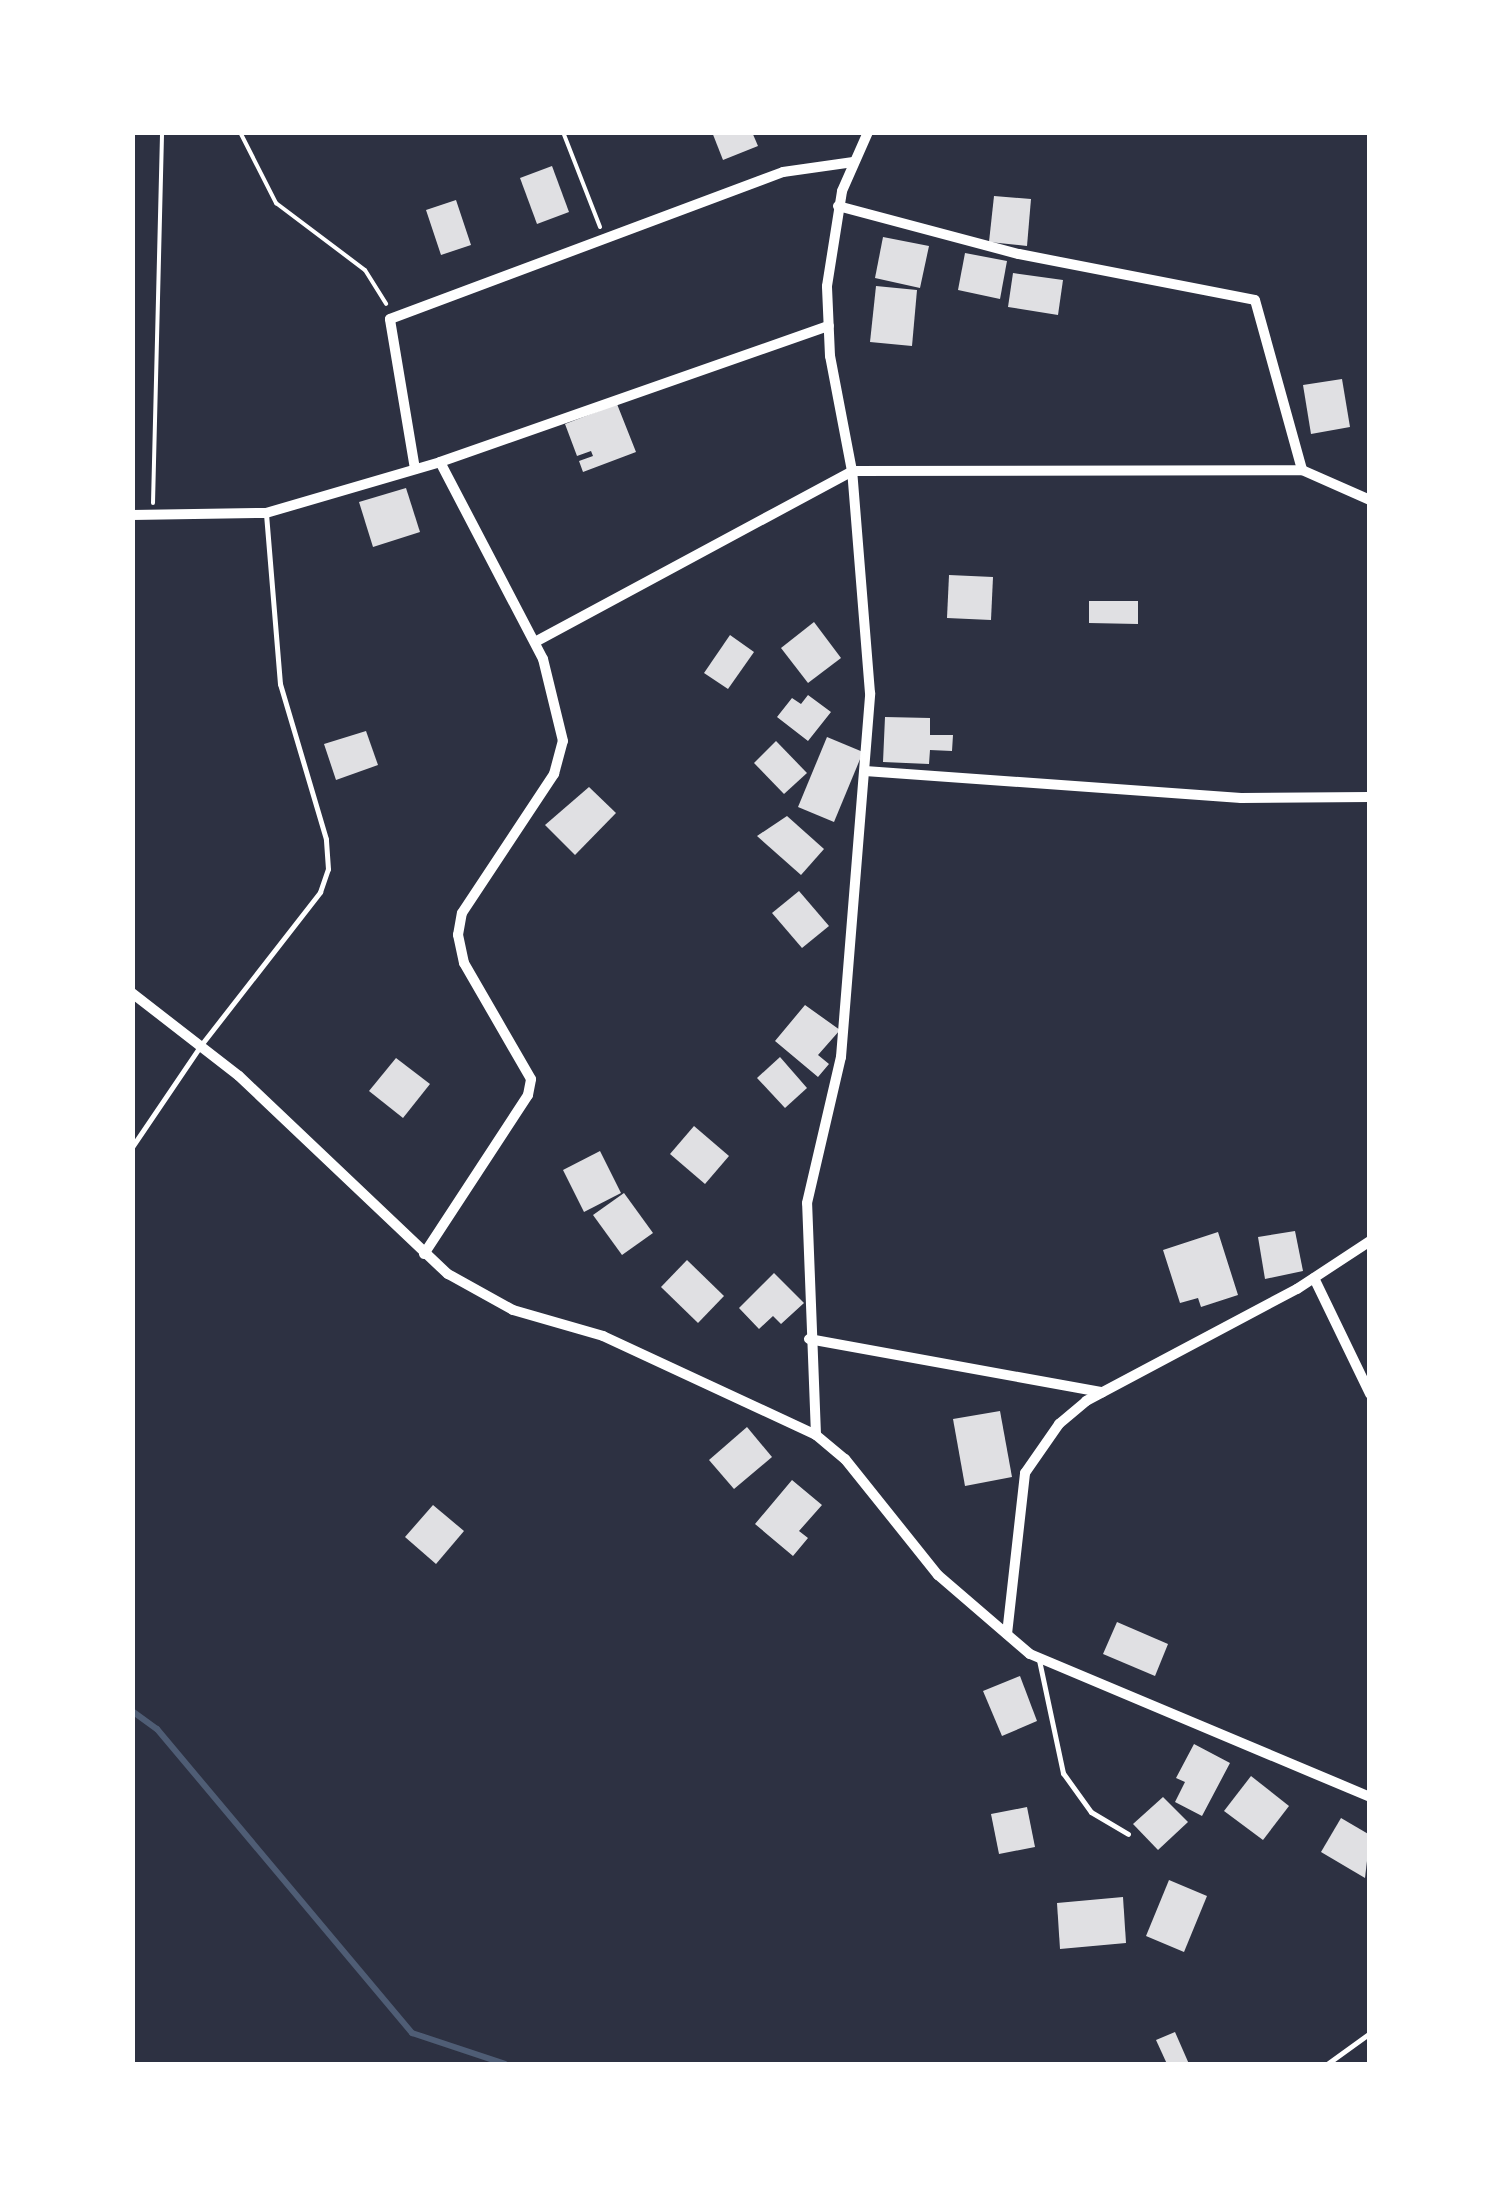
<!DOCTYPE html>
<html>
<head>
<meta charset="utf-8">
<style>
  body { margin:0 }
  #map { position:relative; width:1502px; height:2197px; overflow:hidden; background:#2d3142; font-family:"Alegreya Sans",sans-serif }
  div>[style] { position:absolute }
  .stream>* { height:6px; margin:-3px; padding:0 3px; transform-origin:3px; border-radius:3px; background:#4f5d75 }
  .building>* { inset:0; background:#e0e0e3 }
  .path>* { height:4px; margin:-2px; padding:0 2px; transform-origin:2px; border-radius:2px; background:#fff }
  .service>* { height:5px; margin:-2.5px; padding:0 2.5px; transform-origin:2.5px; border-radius:2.5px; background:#fff }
  .minor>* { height:10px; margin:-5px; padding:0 5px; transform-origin:5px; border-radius:5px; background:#fff }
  span { translate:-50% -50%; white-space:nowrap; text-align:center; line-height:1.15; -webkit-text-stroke:10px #fff; paint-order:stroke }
  .frame { position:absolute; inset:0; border:135px solid #fff; pointer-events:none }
</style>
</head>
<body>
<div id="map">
  <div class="stream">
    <div style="left:132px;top:1711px;width:31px;rotate:36deg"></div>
    <div style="left:157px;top:1729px;width:397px;rotate:50deg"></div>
    <div style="left:412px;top:2033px;width:98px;rotate:18.4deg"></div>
  </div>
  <div class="building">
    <div style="clip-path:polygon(712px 132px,752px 132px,758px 146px,723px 160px)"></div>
    <div style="clip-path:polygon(552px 166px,569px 212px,537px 224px,520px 178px)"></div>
    <div style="clip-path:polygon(994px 196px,1031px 199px,1027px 246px,989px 242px)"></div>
    <div style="clip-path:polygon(456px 200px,471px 245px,441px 255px,426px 210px)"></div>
    <div style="clip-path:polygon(883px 237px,929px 246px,920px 288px,875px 278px)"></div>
    <div style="clip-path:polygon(965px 253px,1007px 261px,1000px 299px,958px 290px)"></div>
    <div style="clip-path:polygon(1013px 273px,1063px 280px,1058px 315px,1008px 307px)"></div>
    <div style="clip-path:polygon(876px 286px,917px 290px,912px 346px,870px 342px)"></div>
    <div style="clip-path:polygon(1342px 379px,1350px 427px,1311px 434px,1303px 385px)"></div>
    <div style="clip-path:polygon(617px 404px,636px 452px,583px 472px,579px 461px,593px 456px,591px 451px,577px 456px,565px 424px)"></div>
    <div style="clip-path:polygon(406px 488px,420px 532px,373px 547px,359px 502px)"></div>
    <div style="clip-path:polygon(949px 575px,993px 577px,991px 620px,947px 618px)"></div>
    <div style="clip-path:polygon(1089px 601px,1138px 601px,1138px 624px,1089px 623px)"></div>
    <div style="clip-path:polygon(814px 622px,841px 658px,808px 683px,781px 648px)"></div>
    <div style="clip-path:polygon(730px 635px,754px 652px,728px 689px,704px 673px)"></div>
    <div style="clip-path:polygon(808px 695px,831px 712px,808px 741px,777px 717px,792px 698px,801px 704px)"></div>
    <div style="clip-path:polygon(885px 717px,930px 718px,930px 735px,953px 735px,952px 751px,930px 750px,929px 764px,883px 762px)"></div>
    <div style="clip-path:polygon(366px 731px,378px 765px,336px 780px,324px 744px)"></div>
    <div style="clip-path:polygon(827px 737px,863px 752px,834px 822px,798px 807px)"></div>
    <div style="clip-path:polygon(776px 741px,807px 773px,784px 794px,754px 763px)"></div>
    <div style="clip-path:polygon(589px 787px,616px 813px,575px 855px,545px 825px)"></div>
    <div style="clip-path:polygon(787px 816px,824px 849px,801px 875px,757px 836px)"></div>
    <div style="clip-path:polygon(799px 891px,829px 926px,802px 948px,772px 913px)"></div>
    <div style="clip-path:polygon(805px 1005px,840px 1030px,818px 1055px,829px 1064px,818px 1077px,775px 1041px)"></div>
    <div style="clip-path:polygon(780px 1057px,807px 1088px,785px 1108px,757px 1078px)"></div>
    <div style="clip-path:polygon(396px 1058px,430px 1084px,403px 1118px,369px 1091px)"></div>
    <div style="clip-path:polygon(694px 1126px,729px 1156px,705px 1184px,670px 1154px)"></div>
    <div style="clip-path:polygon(600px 1151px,621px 1193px,584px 1212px,563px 1170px)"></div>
    <div style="clip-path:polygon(624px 1193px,653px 1233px,622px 1255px,593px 1215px)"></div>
    <div style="clip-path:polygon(1295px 1231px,1303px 1271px,1265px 1279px,1258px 1237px)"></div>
    <div style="clip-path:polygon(1218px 1232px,1238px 1295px,1201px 1307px,1198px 1298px,1180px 1303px,1163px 1250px)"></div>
    <div style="clip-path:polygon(687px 1260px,724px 1296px,698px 1323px,661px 1287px)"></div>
    <div style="clip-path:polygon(774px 1273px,804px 1303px,781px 1324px,773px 1316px,759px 1329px,739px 1308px)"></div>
    <div style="clip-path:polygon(1000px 1411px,1012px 1477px,965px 1486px,953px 1419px)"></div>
    <div style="clip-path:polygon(747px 1427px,772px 1457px,734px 1489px,709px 1460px)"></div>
    <div style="clip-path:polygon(792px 1480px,822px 1505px,799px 1531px,808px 1538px,793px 1556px,755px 1524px)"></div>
    <div style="clip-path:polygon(433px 1505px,464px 1531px,436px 1564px,405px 1537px)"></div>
    <div style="clip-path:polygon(1117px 1622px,1168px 1644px,1155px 1676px,1103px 1654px)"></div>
    <div style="clip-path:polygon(1020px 1676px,1037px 1721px,1002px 1736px,983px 1691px)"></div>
    <div style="clip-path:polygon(1194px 1744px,1230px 1763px,1202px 1816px,1175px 1802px,1185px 1782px,1176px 1778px)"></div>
    <div style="clip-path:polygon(1251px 1776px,1289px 1806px,1263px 1840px,1224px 1811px)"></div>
    <div style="clip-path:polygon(1163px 1797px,1188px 1822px,1158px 1850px,1133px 1824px)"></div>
    <div style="clip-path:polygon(1027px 1807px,1035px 1847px,999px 1854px,991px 1814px)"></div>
    <div style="clip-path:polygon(1341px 1818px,1370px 1835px,1365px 1878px,1321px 1852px)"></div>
    <div style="clip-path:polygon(1169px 1880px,1207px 1896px,1184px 1952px,1146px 1936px)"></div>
    <div style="clip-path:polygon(1123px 1897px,1126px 1943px,1060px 1949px,1057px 1903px)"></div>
    <div style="clip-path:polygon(1175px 2032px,1189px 2064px,1167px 2064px,1156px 2040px)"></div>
  </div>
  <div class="path">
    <div style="left:240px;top:132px;width:80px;rotate:63.1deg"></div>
    <div style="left:276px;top:203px;width:111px;rotate:37deg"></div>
    <div style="left:365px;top:270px;width:40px;rotate:58deg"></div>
    <div style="left:563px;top:132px;width:102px;rotate:68.7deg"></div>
    <div style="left:153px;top:503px;width:371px;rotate:-88.6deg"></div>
  </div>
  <div class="service">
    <div style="left:132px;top:1147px;width:123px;rotate:-55.9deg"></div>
    <div style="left:201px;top:1045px;width:194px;rotate:-52.1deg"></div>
    <div style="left:320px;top:892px;width:24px;rotate:-71deg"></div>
    <div style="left:328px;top:869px;width:30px;rotate:-94deg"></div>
    <div style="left:326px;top:839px;width:162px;rotate:-106.5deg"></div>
    <div style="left:280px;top:684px;width:172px;rotate:-94.7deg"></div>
    <div style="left:1039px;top:1660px;width:116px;rotate:78deg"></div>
    <div style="left:1063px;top:1773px;width:48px;rotate:54.3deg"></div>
    <div style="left:1091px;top:1812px;width:43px;rotate:30.7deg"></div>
    <div style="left:1327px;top:2064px;width:53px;rotate:-35.8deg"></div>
  </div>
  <div class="minor">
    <div style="left:838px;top:206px;width:187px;rotate:14.9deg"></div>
    <div style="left:1019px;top:254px;width:240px;rotate:11deg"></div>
    <div style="left:1255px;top:300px;width:176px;rotate:74.5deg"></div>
    <div style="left:415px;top:469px;width:152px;rotate:-99.5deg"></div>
    <div style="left:390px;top:319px;width:420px;rotate:-20.5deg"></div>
    <div style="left:783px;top:172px;width:71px;rotate:-8.1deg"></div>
    <div style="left:132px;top:515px;width:134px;rotate:-0.9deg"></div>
    <div style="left:266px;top:513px;width:181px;rotate:-16.3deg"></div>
    <div style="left:440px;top:462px;width:412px;rotate:-19.3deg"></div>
    <div style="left:535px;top:642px;width:360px;rotate:-28.3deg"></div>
    <div style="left:852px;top:471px;width:450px;rotate:-0.1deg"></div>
    <div style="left:1302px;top:470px;width:74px;rotate:23.8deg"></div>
    <div style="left:865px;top:771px;width:377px;rotate:4.1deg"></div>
    <div style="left:1241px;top:798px;width:129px;rotate:-0.4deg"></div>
    <div style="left:132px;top:993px;width:135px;rotate:37.8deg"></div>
    <div style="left:239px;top:1076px;width:288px;rotate:43.5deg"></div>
    <div style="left:448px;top:1274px;width:74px;rotate:29deg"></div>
    <div style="left:513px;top:1310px;width:94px;rotate:16.1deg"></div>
    <div style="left:603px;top:1336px;width:235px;rotate:24.9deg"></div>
    <div style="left:816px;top:1435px;width:38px;rotate:40deg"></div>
    <div style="left:845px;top:1459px;width:149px;rotate:51.3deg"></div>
    <div style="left:938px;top:1575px;width:121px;rotate:40.7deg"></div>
    <div style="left:1030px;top:1654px;width:369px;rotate:22.8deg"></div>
    <div style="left:424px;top:1254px;width:190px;rotate:-56.8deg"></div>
    <div style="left:528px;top:1095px;width:16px;rotate:-79deg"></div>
    <div style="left:531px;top:1079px;width:134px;rotate:-120deg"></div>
    <div style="left:464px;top:963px;width:29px;rotate:-102deg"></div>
    <div style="left:458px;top:935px;width:22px;rotate:-80deg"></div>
    <div style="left:462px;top:913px;width:167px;rotate:-56.5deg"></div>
    <div style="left:554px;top:774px;width:34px;rotate:-75deg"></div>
    <div style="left:563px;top:741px;width:84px;rotate:-103.7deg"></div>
    <div style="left:543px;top:659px;width:222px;rotate:-117.6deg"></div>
    <div style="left:1314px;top:1278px;width:129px;rotate:64.2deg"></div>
    <div style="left:809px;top:1339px;width:298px;rotate:10.3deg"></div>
    <div style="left:816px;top:1435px;width:232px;rotate:-92.2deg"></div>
    <div style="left:807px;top:1203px;width:150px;rotate:-76.9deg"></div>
    <div style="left:841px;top:1057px;width:365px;rotate:-85.4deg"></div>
    <div style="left:870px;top:693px;width:223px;rotate:-94.6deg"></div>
    <div style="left:852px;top:471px;width:117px;rotate:-100.8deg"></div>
    <div style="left:830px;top:356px;width:70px;rotate:-92.5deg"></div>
    <div style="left:827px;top:286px;width:96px;rotate:-81deg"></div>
    <div style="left:842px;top:191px;width:64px;rotate:-66.2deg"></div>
    <div style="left:1007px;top:1634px;width:162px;rotate:-83.6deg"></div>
    <div style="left:1025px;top:1473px;width:60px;rotate:-55.2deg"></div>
    <div style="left:1059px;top:1424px;width:35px;rotate:-40deg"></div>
    <div style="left:1086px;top:1401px;width:239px;rotate:-28deg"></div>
    <div style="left:1297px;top:1289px;width:87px;rotate:-33.3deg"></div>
  </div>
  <div class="frame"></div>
</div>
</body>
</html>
